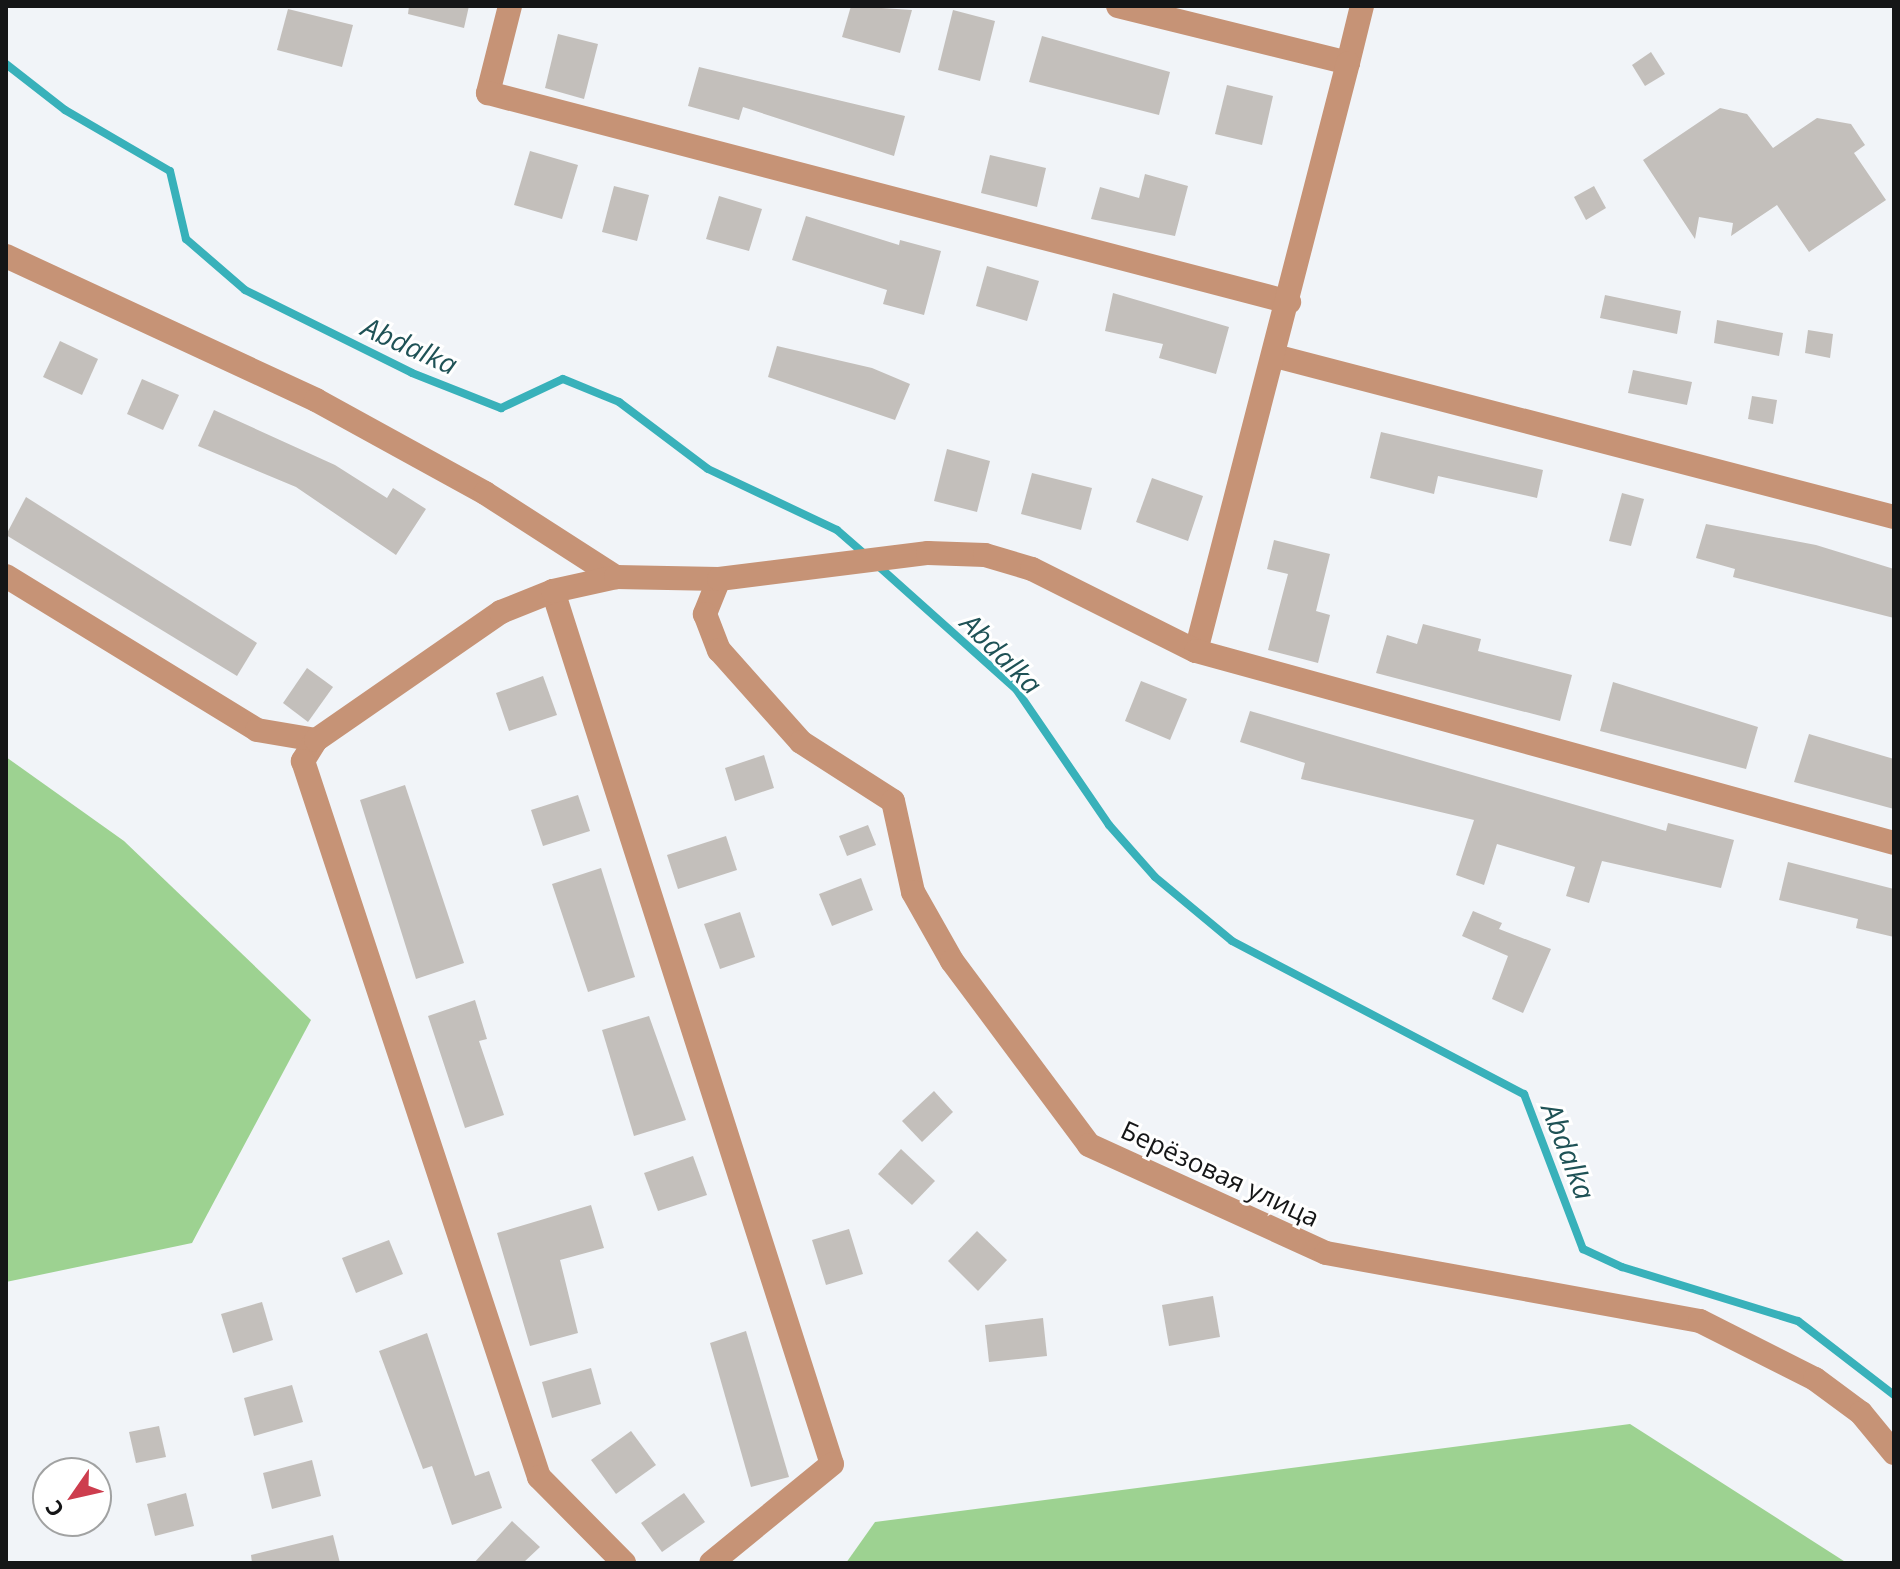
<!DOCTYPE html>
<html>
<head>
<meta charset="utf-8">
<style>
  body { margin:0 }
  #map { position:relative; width:1900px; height:1569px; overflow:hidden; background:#f1f4f8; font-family:"Open Sans",sans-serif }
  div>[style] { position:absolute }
  .forest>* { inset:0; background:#9dd291 }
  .stream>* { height:8px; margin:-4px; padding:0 4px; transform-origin:4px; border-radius:4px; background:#38b1ba }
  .building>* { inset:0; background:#c3bfbb }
  .minor>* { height:24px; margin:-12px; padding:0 12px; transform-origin:12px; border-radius:12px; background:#c69376 }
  span { translate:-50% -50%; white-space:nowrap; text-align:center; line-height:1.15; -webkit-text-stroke:6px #fff; paint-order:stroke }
  .street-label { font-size:26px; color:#151617 }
  .water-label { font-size:28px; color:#1f5256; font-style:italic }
  .frame { position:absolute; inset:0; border:8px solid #151617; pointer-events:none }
  .north { position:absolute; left:32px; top:1457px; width:80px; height:80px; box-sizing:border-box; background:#fff; border:2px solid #a1a2a2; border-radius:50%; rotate:236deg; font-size:22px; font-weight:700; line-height:32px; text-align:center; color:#151617 }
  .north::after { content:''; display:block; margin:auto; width:28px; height:36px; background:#cd3d4e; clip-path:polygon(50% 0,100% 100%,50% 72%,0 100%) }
</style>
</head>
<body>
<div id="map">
  <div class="forest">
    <div style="clip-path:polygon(6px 757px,124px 841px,311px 1020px,192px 1243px,6px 1282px)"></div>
    <div style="clip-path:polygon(1630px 1424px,1847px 1563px,846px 1563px,875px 1522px)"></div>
  </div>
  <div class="stream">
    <div style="left:6px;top:64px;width:75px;rotate:37.9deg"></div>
    <div style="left:65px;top:110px;width:121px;rotate:30.2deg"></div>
    <div style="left:170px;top:171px;width:70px;rotate:76.8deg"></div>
    <div style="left:186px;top:239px;width:78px;rotate:40.8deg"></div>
    <div style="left:245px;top:290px;width:186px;rotate:26.4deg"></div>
    <div style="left:412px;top:373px;width:96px;rotate:21.5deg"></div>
    <div style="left:501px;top:408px;width:68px;rotate:-25.1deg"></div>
    <div style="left:563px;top:379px;width:61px;rotate:22.3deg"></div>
    <div style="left:619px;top:402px;width:111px;rotate:37deg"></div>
    <div style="left:708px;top:469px;width:143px;rotate:25.3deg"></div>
    <div style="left:837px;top:530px;width:38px;rotate:41deg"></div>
    <div style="left:876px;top:564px;width:188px;rotate:41.8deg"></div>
    <div style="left:1016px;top:689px;width:165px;rotate:55.6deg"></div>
    <div style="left:1109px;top:825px;width:69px;rotate:48.5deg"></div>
    <div style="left:1155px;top:877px;width:100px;rotate:39.7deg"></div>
    <div style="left:1232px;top:941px;width:330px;rotate:27.7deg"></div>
    <div style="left:1524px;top:1094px;width:166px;rotate:69.2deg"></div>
    <div style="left:1583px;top:1249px;width:43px;rotate:24.8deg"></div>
    <div style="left:1622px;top:1267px;width:184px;rotate:17.1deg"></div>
    <div style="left:1798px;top:1321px;width:121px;rotate:37.6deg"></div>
  </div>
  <div class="building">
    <div style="clip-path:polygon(409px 6px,469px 6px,464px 28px,408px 14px)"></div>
    <div style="clip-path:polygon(851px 6px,912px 10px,900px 53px,842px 37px)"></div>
    <div style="clip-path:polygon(288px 9px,353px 25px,342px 67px,277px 50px)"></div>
    <div style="clip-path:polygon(953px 10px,995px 21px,980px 81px,938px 70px)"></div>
    <div style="clip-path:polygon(558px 34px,598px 44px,584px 99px,545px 88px)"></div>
    <div style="clip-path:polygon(1042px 36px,1170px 72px,1159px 115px,1029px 82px)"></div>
    <div style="clip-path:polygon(1651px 52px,1665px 74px,1645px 86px,1632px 65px)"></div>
    <div style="clip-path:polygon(699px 67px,905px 116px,894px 156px,743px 107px,739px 120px,688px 106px)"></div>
    <div style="clip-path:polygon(1227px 85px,1273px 96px,1262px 145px,1215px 134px)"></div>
    <div style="clip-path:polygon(1720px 108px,1747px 114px,1773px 148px,1817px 118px,1851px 124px,1865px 145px,1854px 153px,1886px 200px,1809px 252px,1777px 205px,1731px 236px,1733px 223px,1699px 217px,1695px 239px,1643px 160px)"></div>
    <div style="clip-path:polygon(530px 151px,578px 165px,562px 219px,514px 205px)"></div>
    <div style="clip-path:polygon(990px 155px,1046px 168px,1037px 207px,981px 193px)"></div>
    <div style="clip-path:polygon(1145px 174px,1188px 186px,1175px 236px,1091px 219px,1100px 187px,1139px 198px)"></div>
    <div style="clip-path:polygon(614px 186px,649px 195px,637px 241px,602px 232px)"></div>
    <div style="clip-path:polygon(1594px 186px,1606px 208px,1586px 220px,1574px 197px)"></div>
    <div style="clip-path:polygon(719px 196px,762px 209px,749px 251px,706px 239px)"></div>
    <div style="clip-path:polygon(806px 216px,899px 245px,900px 240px,941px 251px,924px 315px,883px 304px,887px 290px,792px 260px)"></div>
    <div style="clip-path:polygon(987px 266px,1039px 281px,1027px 321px,976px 306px)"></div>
    <div style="clip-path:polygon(1113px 293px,1229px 327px,1216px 374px,1159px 358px,1163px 344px,1105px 331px)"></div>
    <div style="clip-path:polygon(1605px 295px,1681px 311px,1677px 334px,1600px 318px)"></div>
    <div style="clip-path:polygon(1717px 320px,1783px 333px,1779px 356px,1714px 343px)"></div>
    <div style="clip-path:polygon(1808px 330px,1833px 334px,1830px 358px,1805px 353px)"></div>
    <div style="clip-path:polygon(60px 341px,98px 359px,82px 395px,43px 377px)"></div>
    <div style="clip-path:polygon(777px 346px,872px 368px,910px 384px,895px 420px,768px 377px)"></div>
    <div style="clip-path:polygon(1633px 370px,1692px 382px,1687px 405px,1628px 393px)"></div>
    <div style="clip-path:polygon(142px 379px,179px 395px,163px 430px,127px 414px)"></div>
    <div style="clip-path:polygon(1752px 396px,1777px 400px,1773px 424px,1748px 419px)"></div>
    <div style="clip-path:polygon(214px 410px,335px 465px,387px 498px,393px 488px,426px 509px,396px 555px,296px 487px,198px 446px)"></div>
    <div style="clip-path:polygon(1381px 432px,1543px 470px,1537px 498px,1438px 476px,1434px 494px,1370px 478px)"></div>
    <div style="clip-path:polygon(947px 449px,990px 461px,977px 512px,934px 501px)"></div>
    <div style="clip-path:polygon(1032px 473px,1092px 488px,1081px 530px,1021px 514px)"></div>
    <div style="clip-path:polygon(1152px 478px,1203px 496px,1188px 541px,1136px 522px)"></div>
    <div style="clip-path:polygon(1622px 493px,1644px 499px,1631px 546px,1609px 541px)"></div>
    <div style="clip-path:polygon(26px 497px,257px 643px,237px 676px,6px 535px)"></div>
    <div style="clip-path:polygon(1706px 524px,1816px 545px,1894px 569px,1894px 618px,1733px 577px,1735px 569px,1696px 558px)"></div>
    <div style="clip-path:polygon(1274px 540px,1330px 554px,1316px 611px,1330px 615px,1318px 663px,1268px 650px,1288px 574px,1267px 569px)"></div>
    <div style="clip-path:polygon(1423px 624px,1481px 639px,1478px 651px,1572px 675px,1560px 721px,1376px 673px,1387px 635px,1417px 644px)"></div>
    <div style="clip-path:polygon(307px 668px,333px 687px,308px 722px,283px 703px)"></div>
    <div style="clip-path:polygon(543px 676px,557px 715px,509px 731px,496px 693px)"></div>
    <div style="clip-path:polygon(1141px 681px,1187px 699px,1170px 740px,1125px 721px)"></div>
    <div style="clip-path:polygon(1613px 682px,1758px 727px,1746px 769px,1600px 731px)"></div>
    <div style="clip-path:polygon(1250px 711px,1666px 831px,1668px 823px,1734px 840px,1721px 888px,1602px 861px,1589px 903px,1566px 896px,1575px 867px,1497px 844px,1484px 885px,1456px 875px,1474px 820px,1301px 779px,1305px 763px,1240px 742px)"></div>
    <div style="clip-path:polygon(1809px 734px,1894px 759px,1894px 809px,1794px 782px)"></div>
    <div style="clip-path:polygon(764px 755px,774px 788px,735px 801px,725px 768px)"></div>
    <div style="clip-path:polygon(405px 785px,464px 963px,416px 979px,360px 800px)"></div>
    <div style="clip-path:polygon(578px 795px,590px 831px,543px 846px,531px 810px)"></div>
    <div style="clip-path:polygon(868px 825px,876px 845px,847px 856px,839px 836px)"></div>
    <div style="clip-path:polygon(726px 836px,737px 870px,678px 889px,667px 855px)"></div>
    <div style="clip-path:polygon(1788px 862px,1894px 889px,1894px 937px,1856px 928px,1858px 919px,1779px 900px)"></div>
    <div style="clip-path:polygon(601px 868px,635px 977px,588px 992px,552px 884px)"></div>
    <div style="clip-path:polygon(861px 878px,873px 910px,832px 926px,819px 894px)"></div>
    <div style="clip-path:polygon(1473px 911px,1502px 923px,1499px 929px,1551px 949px,1523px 1013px,1492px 999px,1508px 956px,1462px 936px)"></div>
    <div style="clip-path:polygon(740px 912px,755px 957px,720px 969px,704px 924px)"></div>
    <div style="clip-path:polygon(475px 1000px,487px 1039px,479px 1041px,504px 1115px,465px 1128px,428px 1016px)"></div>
    <div style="clip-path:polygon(649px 1016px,686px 1120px,634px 1136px,602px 1030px)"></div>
    <div style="clip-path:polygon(934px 1091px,953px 1112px,922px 1142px,902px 1121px)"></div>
    <div style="clip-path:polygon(901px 1149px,935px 1181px,912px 1205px,878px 1174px)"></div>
    <div style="clip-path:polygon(693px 1156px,707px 1195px,658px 1211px,644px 1173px)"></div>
    <div style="clip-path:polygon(591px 1205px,604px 1248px,560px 1260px,578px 1333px,530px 1346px,497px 1233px)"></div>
    <div style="clip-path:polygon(849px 1229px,863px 1274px,826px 1285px,812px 1240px)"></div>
    <div style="clip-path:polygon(977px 1231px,1007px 1260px,978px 1291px,948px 1261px)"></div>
    <div style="clip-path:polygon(389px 1240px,403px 1274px,356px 1293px,342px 1258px)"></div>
    <div style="clip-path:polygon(1213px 1296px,1220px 1337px,1169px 1346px,1162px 1305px)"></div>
    <div style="clip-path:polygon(262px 1302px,273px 1340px,233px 1353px,221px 1314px)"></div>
    <div style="clip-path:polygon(1043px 1318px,1047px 1356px,989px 1362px,985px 1325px)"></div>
    <div style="clip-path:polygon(746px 1331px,789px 1477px,751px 1487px,710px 1343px)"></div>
    <div style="clip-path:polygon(427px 1333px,475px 1476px,489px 1471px,502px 1508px,452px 1525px,432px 1466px,423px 1469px,379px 1351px)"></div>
    <div style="clip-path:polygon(591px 1368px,601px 1404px,552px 1418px,542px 1382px)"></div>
    <div style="clip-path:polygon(292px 1385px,303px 1422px,254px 1436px,244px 1398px)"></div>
    <div style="clip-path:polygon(159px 1426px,166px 1457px,136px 1463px,129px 1432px)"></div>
    <div style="clip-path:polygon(631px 1431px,656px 1465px,616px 1494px,591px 1460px)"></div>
    <div style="clip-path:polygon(312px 1460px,321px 1496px,272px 1509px,263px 1473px)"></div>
    <div style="clip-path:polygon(186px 1493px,194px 1526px,155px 1536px,147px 1504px)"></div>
    <div style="clip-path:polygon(684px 1493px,705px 1522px,662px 1552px,641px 1523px)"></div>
    <div style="clip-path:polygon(512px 1521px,540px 1547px,523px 1563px,474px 1563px)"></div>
    <div style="clip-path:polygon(333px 1535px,340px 1563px,252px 1563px,251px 1555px)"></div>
  </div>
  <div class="minor">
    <div style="left:510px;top:6px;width:90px;rotate:104.2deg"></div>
    <div style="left:488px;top:93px;width:828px;rotate:14.62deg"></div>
    <div style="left:1118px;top:6px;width:237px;rotate:13.9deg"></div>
    <div style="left:1348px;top:63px;width:59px;rotate:-76.2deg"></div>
    <div style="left:6px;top:256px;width:342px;rotate:24.9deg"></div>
    <div style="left:316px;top:400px;width:193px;rotate:28.8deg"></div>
    <div style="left:485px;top:493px;width:156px;rotate:32.7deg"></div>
    <div style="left:1275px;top:356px;width:640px;rotate:14.58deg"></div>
    <div style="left:6px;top:576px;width:294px;rotate:31.5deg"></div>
    <div style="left:257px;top:730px;width:60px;rotate:9.6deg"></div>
    <div style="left:316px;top:740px;width:25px;rotate:122deg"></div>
    <div style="left:303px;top:761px;width:754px;rotate:71.76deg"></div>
    <div style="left:539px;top:1477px;width:121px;rotate:45.3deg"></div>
    <div style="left:719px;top:579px;width:38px;rotate:112deg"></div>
    <div style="left:705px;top:614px;width:39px;rotate:69deg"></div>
    <div style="left:719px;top:650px;width:123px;rotate:48.3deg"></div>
    <div style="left:801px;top:742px;width:109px;rotate:32.7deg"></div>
    <div style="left:893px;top:801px;width:93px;rotate:77.6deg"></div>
    <div style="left:913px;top:892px;width:79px;rotate:60.5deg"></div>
    <div style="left:952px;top:961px;width:229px;rotate:53.3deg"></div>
    <div style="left:1089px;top:1145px;width:260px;rotate:24.5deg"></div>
    <div style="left:1326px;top:1253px;width:380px;rotate:10.3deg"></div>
    <div style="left:1700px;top:1321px;width:129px;rotate:26.8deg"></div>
    <div style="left:1815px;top:1379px;width:57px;rotate:36.5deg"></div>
    <div style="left:1861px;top:1413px;width:52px;rotate:50.5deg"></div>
    <div style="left:553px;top:591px;width:916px;rotate:72.28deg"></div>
    <div style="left:832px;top:1464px;width:156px;rotate:140.7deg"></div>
    <div style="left:1196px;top:651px;width:607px;rotate:-75.51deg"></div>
    <div style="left:316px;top:740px;width:225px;rotate:-34.7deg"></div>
    <div style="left:501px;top:612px;width:56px;rotate:-22deg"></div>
    <div style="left:553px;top:591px;width:65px;rotate:-12.5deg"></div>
    <div style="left:616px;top:577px;width:103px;rotate:1.1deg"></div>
    <div style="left:719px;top:579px;width:211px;rotate:-7.1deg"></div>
    <div style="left:928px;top:553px;width:57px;rotate:2deg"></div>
    <div style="left:985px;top:555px;width:49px;rotate:16.6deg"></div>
    <div style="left:1032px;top:569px;width:183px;rotate:26.6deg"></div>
    <div style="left:1196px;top:651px;width:724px;rotate:15.38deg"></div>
  </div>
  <div class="street-label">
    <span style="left:1220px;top:1174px;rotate:25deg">Берёзовая улица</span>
  </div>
  <div class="water-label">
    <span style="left:410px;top:345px;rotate:24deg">Abdalka</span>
    <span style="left:1002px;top:653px;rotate:45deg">Abdalka</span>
    <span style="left:1569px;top:1151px;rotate:69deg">Abdalka</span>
  </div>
  <div class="frame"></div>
  <div class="north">С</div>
</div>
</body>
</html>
